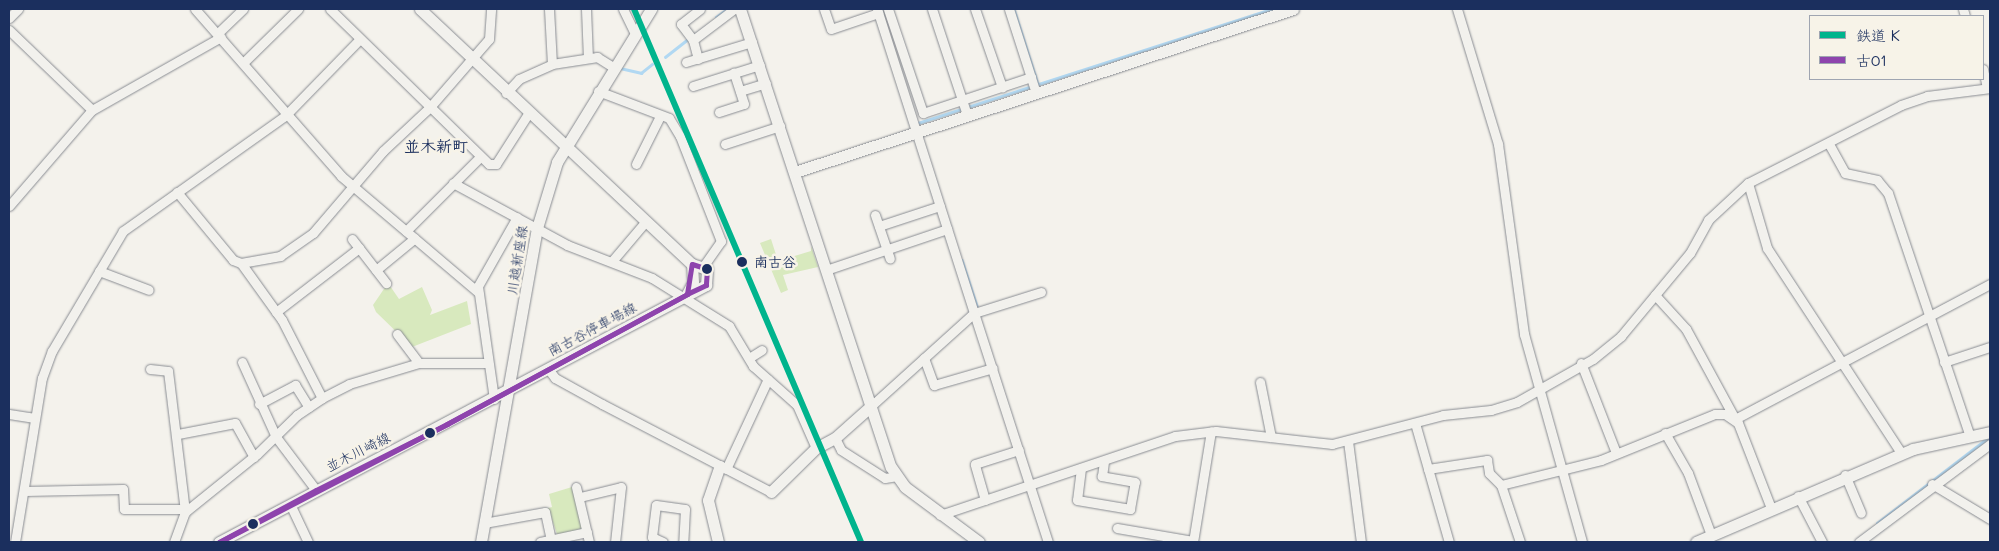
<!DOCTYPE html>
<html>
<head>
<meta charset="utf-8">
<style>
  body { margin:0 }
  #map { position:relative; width:1999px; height:551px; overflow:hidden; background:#f4f2ec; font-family:Mali,"Klee One",sans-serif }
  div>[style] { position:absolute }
  .green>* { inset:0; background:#d8e9be }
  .stream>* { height:2.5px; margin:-1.25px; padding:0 1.25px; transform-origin:1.25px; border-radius:1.25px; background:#b1d8f2 }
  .roads { filter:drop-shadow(0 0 1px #898c92) drop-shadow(0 0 1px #898c92) }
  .street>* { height:9px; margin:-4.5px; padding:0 4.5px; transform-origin:4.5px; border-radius:4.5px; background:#f2f1ed }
  .secondary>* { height:11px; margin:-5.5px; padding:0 5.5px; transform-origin:5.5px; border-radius:5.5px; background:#f2f1ed }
  .bus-1>* { height:5px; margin:-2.5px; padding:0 2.5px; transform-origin:2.5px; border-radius:2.5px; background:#8e44ad }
  .rail-1>* { height:6px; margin:-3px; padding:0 3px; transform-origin:3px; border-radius:3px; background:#00b48d }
  .dots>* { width:14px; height:14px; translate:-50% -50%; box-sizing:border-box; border:2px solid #f7f3e8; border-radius:50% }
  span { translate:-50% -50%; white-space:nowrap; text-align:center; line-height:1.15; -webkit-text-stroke:5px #f7f3e8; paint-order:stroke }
  .street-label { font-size:14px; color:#1b2f5e }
  .stop-label { font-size:14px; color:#1b2f5e; font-weight:700 }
  .left { translate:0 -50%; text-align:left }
  .quarter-label { font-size:16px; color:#1b2f5e; font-weight:700 }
  .frame { position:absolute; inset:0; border:10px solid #1b2f5e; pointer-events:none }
  .legend { position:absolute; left:1809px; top:15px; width:175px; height:65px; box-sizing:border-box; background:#f7f3e8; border:1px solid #9fa5b1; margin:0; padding:6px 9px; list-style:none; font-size:15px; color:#1b2f5e }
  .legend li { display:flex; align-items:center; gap:10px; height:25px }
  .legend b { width:25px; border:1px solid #9fa5b1 }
</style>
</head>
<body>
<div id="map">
  <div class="green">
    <div style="clip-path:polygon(771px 239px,778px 261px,811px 251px,811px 246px,818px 267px,783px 275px,788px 290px,781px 293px,760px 243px)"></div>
    <div style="clip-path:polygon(388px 283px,399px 299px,422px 287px,432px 310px,430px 315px,467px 301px,471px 324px,412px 347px,376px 312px,373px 305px)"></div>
    <div style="clip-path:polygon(572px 487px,583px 528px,558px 537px,548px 508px,552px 507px,549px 494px)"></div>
  </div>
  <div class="stream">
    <div style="left:1014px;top:9px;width:79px;rotate:72.3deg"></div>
    <div style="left:716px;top:17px;width:14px;rotate:-36deg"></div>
    <div style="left:665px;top:57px;width:29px;rotate:-38deg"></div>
    <div style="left:620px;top:68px;width:22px;rotate:13deg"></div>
    <div style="left:641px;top:73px;width:14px;rotate:-39deg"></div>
    <div style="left:918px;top:123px;width:371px;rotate:-17.9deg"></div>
    <div style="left:962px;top:260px;width:52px;rotate:71.9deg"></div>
    <div style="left:1877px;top:523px;width:141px;rotate:-37.5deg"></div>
  </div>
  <div class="roads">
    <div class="street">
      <div style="left:195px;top:9px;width:222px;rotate:48.8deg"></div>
      <div style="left:341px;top:176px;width:180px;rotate:40.3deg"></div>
      <div style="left:330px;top:9px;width:222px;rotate:44.3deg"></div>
      <div style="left:489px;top:164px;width:7px"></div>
      <div style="left:496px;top:164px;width:59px;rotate:-57.4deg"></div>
      <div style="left:549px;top:9px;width:55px;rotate:86.9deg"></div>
      <div style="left:586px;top:9px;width:49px;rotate:87.7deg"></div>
      <div style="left:623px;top:9px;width:28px;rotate:64deg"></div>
      <div style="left:824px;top:9px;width:21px;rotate:71deg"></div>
      <div style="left:831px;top:29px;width:50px;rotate:-18.8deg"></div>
      <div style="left:888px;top:9px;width:110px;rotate:71.4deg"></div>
      <div style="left:923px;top:113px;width:114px;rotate:-18.4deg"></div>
      <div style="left:932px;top:9px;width:112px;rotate:71.7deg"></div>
      <div style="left:975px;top:9px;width:83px;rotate:70.9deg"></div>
      <div style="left:1009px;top:9px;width:88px;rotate:72.2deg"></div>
      <div style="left:1457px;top:9px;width:141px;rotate:73.1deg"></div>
      <div style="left:1498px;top:144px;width:192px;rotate:82.2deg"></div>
      <div style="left:1524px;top:334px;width:216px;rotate:74.4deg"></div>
      <div style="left:1963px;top:9px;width:7px;rotate:74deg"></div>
      <div style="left:9px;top:18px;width:13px;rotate:-45deg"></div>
      <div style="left:9px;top:30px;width:115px;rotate:43.9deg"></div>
      <div style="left:218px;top:33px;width:35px;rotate:-44deg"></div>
      <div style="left:693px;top:40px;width:51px;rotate:-37.1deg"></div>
      <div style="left:698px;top:59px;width:20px;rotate:-105deg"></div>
      <div style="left:693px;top:40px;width:20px;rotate:-127deg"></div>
      <div style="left:681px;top:24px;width:24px;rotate:-38deg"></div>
      <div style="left:244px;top:62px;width:76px;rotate:-44.5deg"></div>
      <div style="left:686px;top:62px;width:69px;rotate:-16.9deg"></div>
      <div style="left:1983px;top:69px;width:19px;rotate:78deg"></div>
      <div style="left:693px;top:86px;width:70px;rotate:-17.4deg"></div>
      <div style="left:598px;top:91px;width:76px;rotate:20.8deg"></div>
      <div style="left:669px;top:118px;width:21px;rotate:59deg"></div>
      <div style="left:680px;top:136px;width:113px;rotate:68.7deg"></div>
      <div style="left:721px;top:241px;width:29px;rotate:125deg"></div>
      <div style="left:740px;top:91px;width:27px;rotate:-17deg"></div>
      <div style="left:506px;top:93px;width:19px;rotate:-47deg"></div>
      <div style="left:519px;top:79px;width:36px;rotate:-24deg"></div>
      <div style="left:552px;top:64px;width:46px;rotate:-8.8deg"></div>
      <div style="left:597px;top:57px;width:19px;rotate:32deg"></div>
      <div style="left:719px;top:112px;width:26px;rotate:-18deg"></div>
      <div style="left:744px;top:104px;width:33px;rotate:-108deg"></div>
      <div style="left:725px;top:144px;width:58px;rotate:-18.1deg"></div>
      <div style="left:1829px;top:144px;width:33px;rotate:61deg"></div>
      <div style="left:1845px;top:173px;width:33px;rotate:12deg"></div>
      <div style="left:1877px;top:180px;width:17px;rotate:50deg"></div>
      <div style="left:1888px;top:193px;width:257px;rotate:71.4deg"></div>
      <div style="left:636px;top:164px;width:54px;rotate:-63.4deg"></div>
      <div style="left:453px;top:183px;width:130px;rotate:28.5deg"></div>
      <div style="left:567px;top:245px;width:91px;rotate:21.2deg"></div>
      <div style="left:652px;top:278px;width:91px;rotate:31.9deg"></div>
      <div style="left:729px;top:326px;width:47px;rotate:59deg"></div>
      <div style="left:753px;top:366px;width:59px;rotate:41.6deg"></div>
      <div style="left:797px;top:405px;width:47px;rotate:66.2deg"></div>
      <div style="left:1748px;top:183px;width:68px;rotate:73.7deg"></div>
      <div style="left:1767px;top:248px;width:245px;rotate:56.8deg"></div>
      <div style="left:177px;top:192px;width:88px;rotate:50.5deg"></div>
      <div style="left:233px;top:260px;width:9px;rotate:21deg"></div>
      <div style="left:241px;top:263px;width:40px;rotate:-10deg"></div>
      <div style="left:280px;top:256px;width:40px;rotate:-34.9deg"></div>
      <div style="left:313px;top:233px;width:108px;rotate:-49.5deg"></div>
      <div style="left:383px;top:151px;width:64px;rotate:-43.1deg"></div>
      <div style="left:430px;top:107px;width:90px;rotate:-49.1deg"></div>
      <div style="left:489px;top:39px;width:30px;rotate:-86deg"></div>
      <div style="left:9px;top:206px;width:127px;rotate:-49.2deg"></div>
      <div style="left:92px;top:110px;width:148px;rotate:-29.5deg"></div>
      <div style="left:875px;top:215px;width:46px;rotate:71.2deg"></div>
      <div style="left:879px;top:226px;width:64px;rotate:-18.2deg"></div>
      <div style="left:406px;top:231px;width:105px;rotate:-45deg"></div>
      <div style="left:352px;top:239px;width:56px;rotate:52.3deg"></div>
      <div style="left:613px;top:260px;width:51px;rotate:-49.8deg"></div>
      <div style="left:241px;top:263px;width:70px;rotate:54.3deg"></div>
      <div style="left:282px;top:320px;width:88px;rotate:62.9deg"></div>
      <div style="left:376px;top:270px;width:50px;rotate:-39.4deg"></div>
      <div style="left:826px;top:270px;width:128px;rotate:-18.7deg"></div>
      <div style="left:99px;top:271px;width:53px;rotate:20.8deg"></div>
      <div style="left:1041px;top:292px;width:70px;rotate:162.6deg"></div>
      <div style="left:974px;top:313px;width:241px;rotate:72.1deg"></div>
      <div style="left:1655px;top:295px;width:46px;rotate:47.6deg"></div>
      <div style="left:1686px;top:329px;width:102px;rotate:61.4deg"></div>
      <div style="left:1735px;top:419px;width:289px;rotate:-27.9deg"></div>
      <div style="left:276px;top:312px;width:105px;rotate:-37.6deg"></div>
      <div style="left:397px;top:334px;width:36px;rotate:53deg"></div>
      <div style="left:749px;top:358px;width:15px;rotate:-32deg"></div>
      <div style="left:924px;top:358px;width:29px;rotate:70deg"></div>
      <div style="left:934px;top:385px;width:61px;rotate:-16.1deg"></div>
      <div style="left:242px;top:362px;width:82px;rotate:65.6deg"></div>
      <div style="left:276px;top:437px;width:66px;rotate:53deg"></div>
      <div style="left:1944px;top:362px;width:48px;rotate:-18.1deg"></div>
      <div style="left:1581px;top:363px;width:97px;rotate:68.7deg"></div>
      <div style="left:150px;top:369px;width:18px;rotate:6deg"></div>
      <div style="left:168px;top:371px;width:142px;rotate:83.1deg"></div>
      <div style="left:549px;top:370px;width:10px;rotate:53deg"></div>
      <div style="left:555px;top:378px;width:54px;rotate:29deg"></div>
      <div style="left:602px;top:404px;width:191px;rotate:27.5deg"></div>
      <div style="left:1260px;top:382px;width:56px;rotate:78.7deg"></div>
      <div style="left:494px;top:399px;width:114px;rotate:-98.1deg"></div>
      <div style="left:478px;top:286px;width:79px;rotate:-60.5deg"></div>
      <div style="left:259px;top:404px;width:41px;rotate:-27.8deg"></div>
      <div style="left:295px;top:385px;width:26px;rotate:58deg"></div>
      <div style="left:871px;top:406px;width:139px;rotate:-42.1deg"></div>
      <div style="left:974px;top:313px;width:319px;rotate:-107.7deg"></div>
      <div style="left:9px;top:414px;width:26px;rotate:9deg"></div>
      <div style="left:1415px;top:423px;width:124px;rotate:74.1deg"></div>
      <div style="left:1665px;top:433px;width:46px;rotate:60.1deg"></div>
      <div style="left:1688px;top:473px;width:66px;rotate:69.6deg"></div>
      <div style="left:178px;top:434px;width:58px;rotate:-10.9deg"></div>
      <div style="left:235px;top:423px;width:39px;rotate:61deg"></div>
      <div style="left:835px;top:438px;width:13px;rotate:63deg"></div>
      <div style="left:841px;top:450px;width:52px;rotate:32.5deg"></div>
      <div style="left:885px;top:478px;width:12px;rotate:-9deg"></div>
      <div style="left:1348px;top:441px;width:102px;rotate:82.7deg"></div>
      <div style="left:1081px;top:468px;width:32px;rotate:97deg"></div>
      <div style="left:1077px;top:500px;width:54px;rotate:9.6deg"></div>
      <div style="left:1130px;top:509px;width:27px;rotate:-80deg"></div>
      <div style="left:1135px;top:482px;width:34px;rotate:-170deg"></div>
      <div style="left:1102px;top:476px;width:15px;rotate:-82deg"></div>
      <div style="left:726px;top:469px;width:99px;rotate:-65deg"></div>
      <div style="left:1428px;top:469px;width:60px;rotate:-8.7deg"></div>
      <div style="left:1487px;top:460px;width:13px;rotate:81deg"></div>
      <div style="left:1489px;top:473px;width:17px;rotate:45deg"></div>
      <div style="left:1845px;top:475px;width:41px;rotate:67.2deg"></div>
      <div style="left:1932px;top:484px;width:68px;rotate:31.1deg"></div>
      <div style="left:576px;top:487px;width:57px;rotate:76.7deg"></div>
      <div style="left:25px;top:491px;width:98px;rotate:-1.2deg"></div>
      <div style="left:123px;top:489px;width:20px;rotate:87deg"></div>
      <div style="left:124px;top:509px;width:59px"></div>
      <div style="left:1798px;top:496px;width:52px;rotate:62.4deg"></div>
      <div style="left:580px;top:497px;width:42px;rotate:-13.7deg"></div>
      <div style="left:621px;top:487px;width:55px;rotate:96.2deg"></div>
      <div style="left:985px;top:500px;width:37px;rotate:-106deg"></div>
      <div style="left:975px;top:464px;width:46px;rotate:-17.7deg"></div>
      <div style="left:290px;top:504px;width:42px;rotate:64.7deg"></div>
      <div style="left:940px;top:515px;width:248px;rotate:-18.6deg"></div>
      <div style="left:1175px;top:436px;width:41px;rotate:-7deg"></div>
      <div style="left:1216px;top:431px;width:117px;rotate:6.4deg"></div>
      <div style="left:1332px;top:444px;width:115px;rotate:-14.6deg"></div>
      <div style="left:1443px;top:415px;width:48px;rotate:-5.9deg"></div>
      <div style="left:1491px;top:410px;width:27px;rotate:-17deg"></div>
      <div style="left:1517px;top:402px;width:87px;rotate:-29.5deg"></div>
      <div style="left:1593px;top:359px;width:36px;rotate:-39deg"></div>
      <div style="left:1621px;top:336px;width:108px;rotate:-50.3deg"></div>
      <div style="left:1690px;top:253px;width:38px;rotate:-61deg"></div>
      <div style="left:1708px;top:220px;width:54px;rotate:-42.8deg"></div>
      <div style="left:1748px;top:183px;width:172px;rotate:-27deg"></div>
      <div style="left:1901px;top:105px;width:28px;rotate:-19deg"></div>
      <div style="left:1927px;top:96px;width:64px;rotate:-7.2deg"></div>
      <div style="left:484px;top:523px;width:62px;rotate:-10.2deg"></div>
      <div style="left:545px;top:512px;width:29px;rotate:78deg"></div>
      <div style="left:1117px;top:528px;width:77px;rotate:9.7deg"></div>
      <div style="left:15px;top:542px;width:166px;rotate:-80.7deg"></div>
      <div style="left:42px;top:378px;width:29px;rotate:-70deg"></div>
      <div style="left:52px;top:351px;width:139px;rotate:-59.4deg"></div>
      <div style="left:123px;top:231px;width:199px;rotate:-35.4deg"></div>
      <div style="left:285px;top:116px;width:107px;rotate:-45.8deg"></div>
      <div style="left:174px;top:542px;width:32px;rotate:-70deg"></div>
      <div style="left:185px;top:512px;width:92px;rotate:-38.9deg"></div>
      <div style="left:257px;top:454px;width:56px;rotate:-44.3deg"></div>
      <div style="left:297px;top:415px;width:30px;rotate:-34deg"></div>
      <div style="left:322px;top:398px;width:30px;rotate:-27deg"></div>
      <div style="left:349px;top:384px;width:73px;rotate:-16.7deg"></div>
      <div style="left:419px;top:363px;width:68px"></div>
      <div style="left:540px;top:542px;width:48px;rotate:-12deg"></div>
      <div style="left:663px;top:542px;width:12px;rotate:-156deg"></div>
      <div style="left:652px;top:537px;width:32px;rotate:-83deg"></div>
      <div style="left:656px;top:505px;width:29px;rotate:8deg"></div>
      <div style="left:685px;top:509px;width:33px;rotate:93deg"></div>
      <div style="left:1193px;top:542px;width:112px;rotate:-80.8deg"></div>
      <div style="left:1520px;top:542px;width:60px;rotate:-108.4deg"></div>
      <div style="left:1501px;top:485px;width:103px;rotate:-14deg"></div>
      <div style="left:1601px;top:460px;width:123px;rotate:-22deg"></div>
      <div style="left:1715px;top:414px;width:10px"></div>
      <div style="left:1725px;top:414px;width:16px;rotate:35deg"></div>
      <div style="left:1738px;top:423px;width:91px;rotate:68.8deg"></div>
      <div style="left:1859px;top:542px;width:164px;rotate:-36.8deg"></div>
    </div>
    <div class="secondary">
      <div style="left:420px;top:9px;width:373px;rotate:43.2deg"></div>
      <div style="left:740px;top:9px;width:482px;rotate:71.8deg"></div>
      <div style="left:891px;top:467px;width:24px;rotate:55deg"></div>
      <div style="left:905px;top:487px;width:92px;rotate:36.6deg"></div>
      <div style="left:795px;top:172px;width:524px;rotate:-18.12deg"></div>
      <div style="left:687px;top:294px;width:13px;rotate:-63deg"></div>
      <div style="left:693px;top:282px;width:18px;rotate:-93deg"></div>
      <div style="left:771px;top:492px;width:63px;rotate:-44.4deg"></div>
      <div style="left:816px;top:448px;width:21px;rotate:-28deg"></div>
      <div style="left:835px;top:438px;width:48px;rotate:-41.6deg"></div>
      <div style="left:219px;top:542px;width:551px;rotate:-27.82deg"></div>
      <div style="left:706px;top:285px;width:16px;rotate:-86deg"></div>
      <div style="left:707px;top:269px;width:16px;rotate:-162deg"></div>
      <div style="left:481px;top:542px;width:319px;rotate:-79.9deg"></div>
      <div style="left:537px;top:228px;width:69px;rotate:-73.1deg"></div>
      <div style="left:557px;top:162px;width:180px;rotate:-58.4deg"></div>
      <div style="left:718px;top:542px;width:43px;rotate:-103.4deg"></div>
      <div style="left:708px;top:500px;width:36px;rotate:-71deg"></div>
      <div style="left:1696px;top:542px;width:236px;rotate:-23.2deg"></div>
      <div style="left:1913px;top:449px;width:79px;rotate:-12.4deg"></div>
    </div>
  </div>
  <div class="bus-1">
    <div style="left:692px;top:264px;width:16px;rotate:18deg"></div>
    <div style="left:707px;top:269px;width:16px;rotate:94deg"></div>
    <div style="left:706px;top:285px;width:21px;rotate:155deg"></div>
    <div style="left:687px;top:294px;width:30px;rotate:-81deg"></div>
    <div style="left:447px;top:424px;width:257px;rotate:152.6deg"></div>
    <div style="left:219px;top:542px;width:110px;rotate:-28.2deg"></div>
    <div style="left:316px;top:490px;width:147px;rotate:-26.7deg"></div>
    <div style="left:447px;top:424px;width:273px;rotate:-28.4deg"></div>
    <div style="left:447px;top:424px;width:273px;rotate:-28.4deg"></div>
  </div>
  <div class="rail-1">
    <div style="left:634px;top:9px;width:579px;rotate:66.93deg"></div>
  </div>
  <div class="dots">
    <div style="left:742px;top:262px;background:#1b2f5e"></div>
    <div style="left:707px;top:269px;background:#1b2f5e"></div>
    <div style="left:430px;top:433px;background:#1b2f5e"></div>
    <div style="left:253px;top:524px;background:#1b2f5e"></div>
  </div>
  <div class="street-label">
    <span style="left:517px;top:260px;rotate:-81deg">川越新座線</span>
    <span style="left:592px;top:329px;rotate:-28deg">南古谷停車場線</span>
    <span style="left:358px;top:452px;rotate:-27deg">並木川崎線</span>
  </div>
  <div class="stop-label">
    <span class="left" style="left:754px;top:262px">南古谷</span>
  </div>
  <div class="quarter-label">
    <span style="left:436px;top:146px">並木新町</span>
  </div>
  <div class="frame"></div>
  <ul class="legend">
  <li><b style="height:6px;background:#00b48d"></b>鉄道 K</li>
  <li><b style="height:6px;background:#8e44ad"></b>古01</li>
  </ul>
</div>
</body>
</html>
